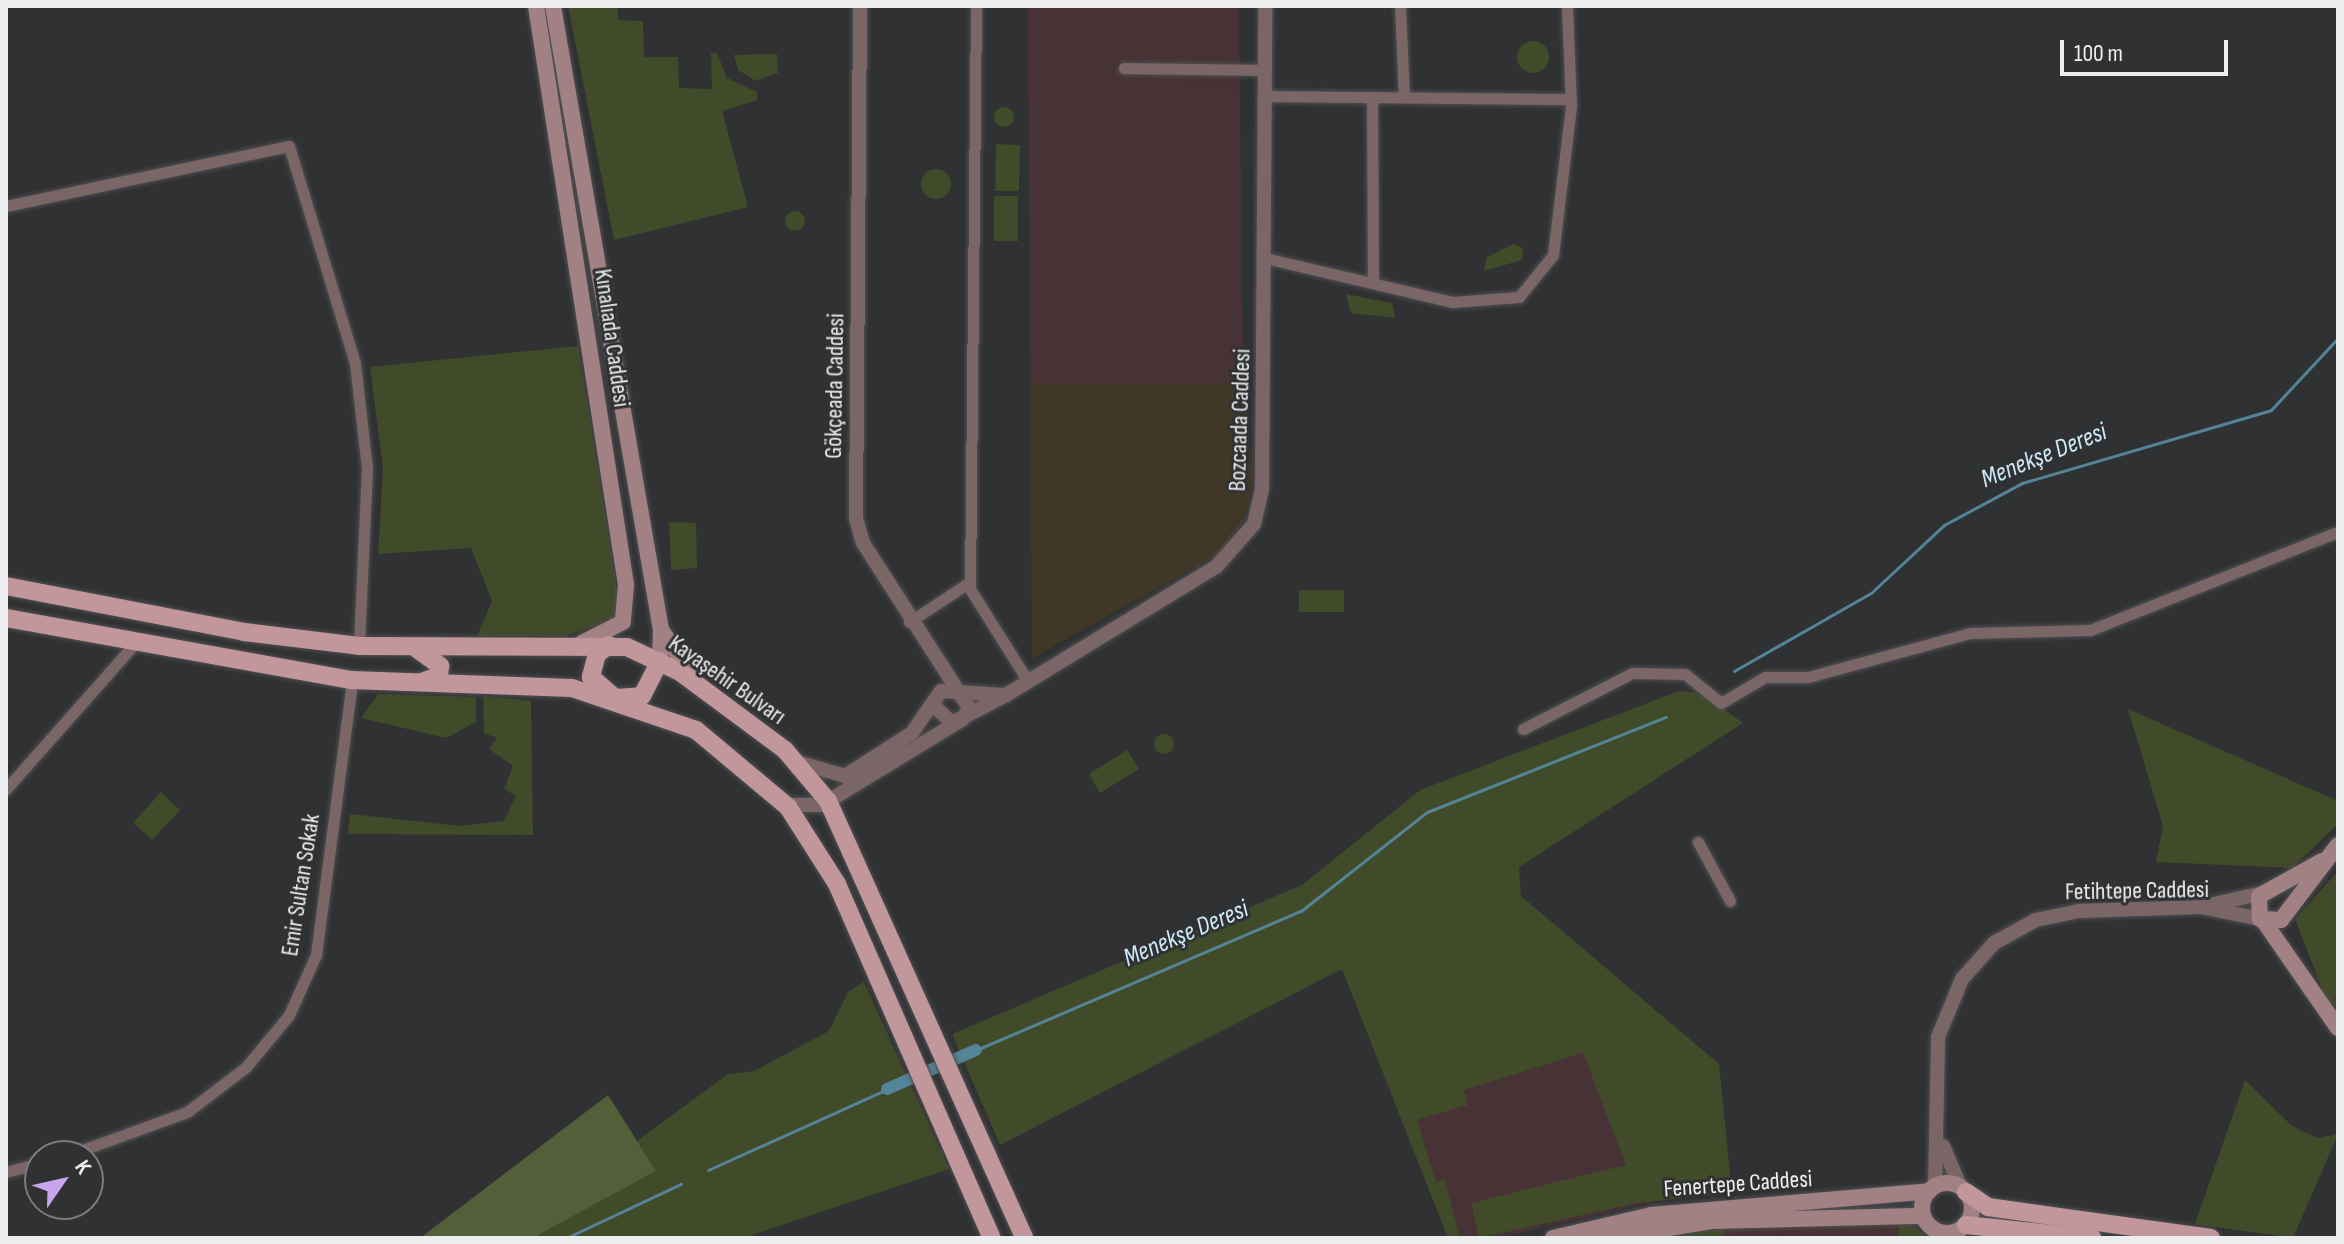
<!DOCTYPE html>
<html>
<head>
<meta charset="utf-8">
<style>
  body { margin:0 }
  #map { position:relative; width:2344px; height:1244px; overflow:hidden; background:#303133; font-family:"Sofia Sans Condensed",sans-serif }
  div>[style] { position:absolute }
  .commercial>* { inset:0; background:#413727 }
  .education>* { inset:0; background:#473235 }
  .green>* { inset:0; background:#414a29 }
  .round { border-radius:50% }
  .forest>* { inset:0; background:#545e38 }
  .stream>* { height:3px; margin:-1.5px; padding:0 1.5px; transform-origin:1.5px; border-radius:1.5px; background:#548497 }
  .canal>* { height:12px; margin:-6px; padding:0 6px; transform-origin:6px; border-radius:6px; background:#548497 }
  .roads { filter:drop-shadow(0 0 2px #4e4f51) drop-shadow(0 0 2px #4e4f51) }
  .minor>* { height:11px; margin:-5.5px; padding:0 5.5px; transform-origin:5.5px; border-radius:5.5px; background:#7a6567 }
  .tertiary>* { height:14px; margin:-7px; padding:0 7px; transform-origin:7px; border-radius:7px; background:#7a6567 }
  .secondary>* { height:16px; margin:-8px; padding:0 8px; transform-origin:8px; border-radius:8px; background:#a28184 }
  .secondary>.ring { margin:-8px; padding:0; box-sizing:content-box; background:none; border:16px solid #a28184; border-radius:50% }
  .primary>* { height:18px; margin:-9px; padding:0 9px; transform-origin:9px; border-radius:9px; background:#c1979b }
  span { translate:-50% -50%; white-space:nowrap; text-align:center; line-height:1.15; -webkit-text-stroke:6px #303133; paint-order:stroke }
  .street-label { font-size:24px; color:#ecedee }
  .water-label { font-size:26px; color:#cceaf7; font-style:italic }
  .frame { position:absolute; inset:0; border:8px solid #ecedee; pointer-events:none }
  .north { position:absolute; left:24px; top:1140px; width:80px; height:80px; box-sizing:border-box; background:#303133; border:2px solid #7b7c7e; border-radius:50%; rotate:56deg; font-size:22px; font-weight:700; line-height:32px; text-align:center; color:#ecedee }
  .north::after { content:''; display:block; margin:auto; width:28px; height:36px; background:#c8a6ef; clip-path:polygon(50% 0,100% 100%,50% 72%,0 100%) }
  .scale { position:absolute; left:2060px; top:40px; width:168px; height:36px; box-sizing:border-box; border:4px solid #ecedee; border-top:0; padding-left:10px; font-size:24px; line-height:28px; white-space:nowrap; color:#ecedee; -webkit-text-stroke:6px #303133; paint-order:stroke }
</style>
</head>
<body>
<div id="map">
  <div class="commercial">
    <div style="clip-path:polygon(1030px 383px,1243px 383px,1253px 480px,1244px 521px,1221px 553px,1032px 658px)"></div>
  </div>
  <div class="education">
    <div style="clip-path:polygon(1028px 6px,1239px 6px,1243px 383px,1030px 383px)"></div>
    <div style="clip-path:polygon(1437px 943px,1657px 1086px,1666px 1199px,1498px 1238px,1448px 1238px,1366px 973px)"></div>
    <div style="clip-path:polygon(1898px 1218px,1899px 1238px,1724px 1238px,1723px 1229px)"></div>
  </div>
  <div class="green">
    <div style="clip-path:polygon(568px 6px,618px 6px,618px 20px,643px 21px,644px 57px,678px 57px,679px 88px,712px 89px,711px 53px,717px 53px,727px 78px,757px 92px,757px 100px,722px 111px,748px 207px,614px 240px)"></div>
    <div class="round" style="left:1517px;top:41px;width:32px;height:32px"></div>
    <div style="clip-path:polygon(777px 54px,778px 73px,756px 81px,738px 70px,734px 55px)"></div>
    <div class="round" style="left:994px;top:107px;width:20px;height:20px"></div>
    <div style="clip-path:polygon(996px 144px,1020px 145px,1019px 191px,995px 191px)"></div>
    <div class="round" style="left:921px;top:169px;width:30px;height:30px"></div>
    <div style="clip-path:polygon(994px 196px,1018px 196px,1018px 241px,994px 241px)"></div>
    <div class="round" style="left:785px;top:211px;width:20px;height:20px"></div>
    <div style="clip-path:polygon(1513px 244px,1523px 248px,1522px 260px,1484px 271px,1487px 257px)"></div>
    <div style="clip-path:polygon(1346px 294px,1392px 303px,1395px 318px,1351px 313px)"></div>
    <div style="clip-path:polygon(578px 346px,620px 608px,610px 622px,564px 636px,477px 636px,492px 601px,471px 548px,378px 554px,383px 469px,370px 367px)"></div>
    <div style="clip-path:polygon(669px 522px,696px 523px,697px 568px,671px 570px)"></div>
    <div style="clip-path:polygon(1299px 590px,1344px 590px,1344px 612px,1299px 612px)"></div>
    <div style="clip-path:polygon(1679px 691px,1701px 693px,1743px 723px,1519px 867px,1521px 896px,1719px 1064px,1732px 1193px,1637px 1203px,1479px 1238px,1471px 1203px,1626px 1165px,1583px 1053px,1464px 1090px,1468px 1105px,1417px 1120px,1436px 1182px,1445px 1180px,1460px 1238px,1448px 1238px,1342px 969px,1000px 1145px,952px 1034px,1302px 885px,1420px 790px)"></div>
    <div style="clip-path:polygon(378px 694px,476px 697px,476px 722px,446px 738px,361px 718px)"></div>
    <div style="clip-path:polygon(483px 696px,531px 701px,533px 835px,348px 834px,350px 814px,460px 826px,504px 821px,516px 796px,504px 789px,513px 766px,489px 749px,497px 738px,484px 733px)"></div>
    <div style="clip-path:polygon(2128px 709px,2338px 801px,2338px 824px,2292px 868px,2156px 862px,2163px 826px)"></div>
    <div class="round" style="left:1154px;top:734px;width:20px;height:20px"></div>
    <div style="clip-path:polygon(1127px 750px,1139px 769px,1100px 793px,1089px 774px)"></div>
    <div style="clip-path:polygon(161px 792px,180px 810px,152px 840px,133px 823px)"></div>
    <div style="clip-path:polygon(2338px 871px,2338px 1008px,2326px 999px,2295px 919px)"></div>
    <div style="clip-path:polygon(864px 982px,949px 1169px,743px 1238px,533px 1238px,656px 1171px,637px 1141px,728px 1074px,754px 1071px,829px 1031px,848px 992px)"></div>
    <div style="clip-path:polygon(2245px 1080px,2292px 1126px,2317px 1138px,2338px 1134px,2293px 1238px,2195px 1224px)"></div>
    <div style="clip-path:polygon(1898px 1218px,1911px 1223px,1928px 1238px,1899px 1238px)"></div>
    <div style="clip-path:polygon(1723px 1229px,1724px 1238px,1673px 1238px,1673px 1233px)"></div>
  </div>
  <div class="forest">
    <div style="clip-path:polygon(608px 1095px,656px 1171px,533px 1238px,420px 1238px)"></div>
  </div>
  <div class="stream">
    <div style="left:1734px;top:671px;width:158px;rotate:-29.7deg"></div>
    <div style="left:1871px;top:593px;width:100px;rotate:-43deg"></div>
    <div style="left:1944px;top:525px;width:89px;rotate:-28.3deg"></div>
    <div style="left:2022px;top:483px;width:259px;rotate:-16.3deg"></div>
    <div style="left:2271px;top:410px;width:98px;rotate:-47.1deg"></div>
    <div style="left:976px;top:1050px;width:353px;rotate:-23.2deg"></div>
    <div style="left:1301px;top:911px;width:160px;rotate:-38.2deg"></div>
    <div style="left:1427px;top:812px;width:257px;rotate:-21.7deg"></div>
    <div style="left:708px;top:1170px;width:196px;rotate:-24.3deg"></div>
    <div style="left:566px;top:1238px;width:127px;rotate:-25.2deg"></div>
  </div>
  <div class="canal">
    <div style="left:887px;top:1089px;width:97px;rotate:-23.7deg"></div>
  </div>
  <div class="roads">
    <div class="minor">
      <div style="left:976px;top:6px;width:583px;rotate:90.59deg"></div>
      <div style="left:970px;top:589px;width:109px;rotate:57.8deg"></div>
      <div style="left:1400px;top:6px;width:91px;rotate:87.5deg"></div>
      <div style="left:1124px;top:68px;width:141px;rotate:0.8deg"></div>
      <div style="left:1266px;top:96px;width:305px;rotate:0.6deg"></div>
      <div style="left:1372px;top:97px;width:186px;rotate:89.7deg"></div>
      <div style="left:6px;top:206px;width:289px;rotate:-12deg"></div>
      <div style="left:289px;top:146px;width:227px;rotate:73.1deg"></div>
      <div style="left:355px;top:363px;width:106px;rotate:83.5deg"></div>
      <div style="left:367px;top:468px;width:178px;rotate:92.6deg"></div>
      <div style="left:1265px;top:258px;width:193px;rotate:13.2deg"></div>
      <div style="left:1453px;top:302px;width:66px;rotate:-4.3deg"></div>
      <div style="left:1519px;top:297px;width:54px;rotate:-51deg"></div>
      <div style="left:1553px;top:255px;width:150px;rotate:-83.1deg"></div>
      <div style="left:1571px;top:106px;width:100px;rotate:-92.3deg"></div>
      <div style="left:909px;top:622px;width:73px;rotate:-33.3deg"></div>
      <div style="left:1523px;top:729px;width:123px;rotate:-27.2deg"></div>
      <div style="left:1632px;top:673px;width:53px;rotate:1.1deg"></div>
      <div style="left:1685px;top:674px;width:46px;rotate:38.9deg"></div>
      <div style="left:1721px;top:703px;width:51px;rotate:-30.6deg"></div>
      <div style="left:1765px;top:677px;width:43px"></div>
      <div style="left:1808px;top:677px;width:168px;rotate:-15.2deg"></div>
      <div style="left:1970px;top:633px;width:120px;rotate:-1.4deg"></div>
      <div style="left:2090px;top:630px;width:267px;rotate:-21.6deg"></div>
      <div style="left:6px;top:789px;width:195px;rotate:-48.5deg"></div>
      <div style="left:1698px;top:842px;width:67px;rotate:61.5deg"></div>
      <div style="left:66px;top:1156px;width:129px;rotate:-20deg"></div>
      <div style="left:187px;top:1112px;width:74px;rotate:-37.3deg"></div>
      <div style="left:246px;top:1067px;width:67px;rotate:-50.4deg"></div>
      <div style="left:289px;top:1015px;width:66px;rotate:-65.8deg"></div>
      <div style="left:316px;top:955px;width:277px;rotate:-82.5deg"></div>
      <div style="left:6px;top:1172px;width:35px;rotate:-15deg"></div>
      <div style="left:1933px;top:1229px;width:12px;rotate:48deg"></div>
    </div>
    <div class="tertiary">
      <div style="left:934px;top:706px;width:25px;rotate:43deg"></div>
      <div style="left:952px;top:723px;width:61px;rotate:-27.4deg"></div>
      <div style="left:1006px;top:695px;width:246px;rotate:-31.4deg"></div>
      <div style="left:1216px;top:567px;width:57px;rotate:-48.5deg"></div>
      <div style="left:1254px;top:524px;width:35px;rotate:-77deg"></div>
      <div style="left:1262px;top:490px;width:484px;rotate:-89.6deg"></div>
      <div style="left:800px;top:763px;width:47px;rotate:16.1deg"></div>
      <div style="left:845px;top:776px;width:80px;rotate:-32.7deg"></div>
      <div style="left:912px;top:733px;width:51px;rotate:-55.4deg"></div>
      <div style="left:941px;top:691px;width:64px;rotate:3.6deg"></div>
      <div style="left:786px;top:805px;width:36px"></div>
      <div style="left:822px;top:805px;width:165px;rotate:-31.4deg"></div>
      <div style="left:963px;top:719px;width:13px;rotate:-61deg"></div>
      <div style="left:969px;top:708px;width:196px;rotate:-122.7deg"></div>
      <div style="left:863px;top:543px;width:26px;rotate:-106deg"></div>
      <div style="left:856px;top:518px;width:512px;rotate:-89.55deg"></div>
      <div style="left:2205px;top:906px;width:59px;rotate:-12.6deg"></div>
      <div style="left:1943px;top:1146px;width:43px;rotate:67deg"></div>
      <div style="left:1935px;top:1186px;width:149px;rotate:-88.8deg"></div>
      <div style="left:1938px;top:1037px;width:63px;rotate:-67.5deg"></div>
      <div style="left:1962px;top:979px;width:48px;rotate:-48.4deg"></div>
      <div style="left:1994px;top:943px;width:48px;rotate:-28.7deg"></div>
      <div style="left:2036px;top:920px;width:44px;rotate:-11.8deg"></div>
      <div style="left:2079px;top:911px;width:122px;rotate:-1.9deg"></div>
      <div style="left:2201px;top:907px;width:60px;rotate:11.5deg"></div>
    </div>
    <div class="secondary">
      <div style="left:536px;top:6px;width:586px;rotate:81.16deg"></div>
      <div style="left:626px;top:585px;width:37px;rotate:95deg"></div>
      <div style="left:623px;top:622px;width:46px;rotate:152.9deg"></div>
      <div style="left:553px;top:6px;width:633px;rotate:80.18deg"></div>
      <div style="left:661px;top:630px;width:31px;rotate:92deg"></div>
      <div style="left:662px;top:631px;width:57px;rotate:55.8deg"></div>
      <div style="left:2322px;top:861px;width:72px;rotate:150.9deg"></div>
      <div style="left:2259px;top:896px;width:23px;rotate:88deg"></div>
      <div style="left:2260px;top:919px;width:21px;rotate:3deg"></div>
      <div style="left:2281px;top:920px;width:94px;rotate:-52.8deg"></div>
      <div style="left:2265px;top:923px;width:128px;rotate:55.2deg"></div>
      <div class="ring" style="left:1922px;top:1183px;width:34px;height:34px"></div>
      <div style="left:1553px;top:1238px;width:101px;rotate:-13.2deg"></div>
      <div style="left:1651px;top:1215px;width:279px;rotate:-4.9deg"></div>
      <div style="left:1606px;top:1238px;width:107px;rotate:-9.1deg"></div>
      <div style="left:1712px;top:1221px;width:211px;rotate:-1.4deg"></div>
    </div>
    <div class="primary">
      <div style="left:6px;top:586px;width:242px;rotate:10.9deg"></div>
      <div style="left:244px;top:632px;width:116px;rotate:6.9deg"></div>
      <div style="left:359px;top:646px;width:268px;rotate:0.2deg"></div>
      <div style="left:627px;top:647px;width:59px;rotate:25.3deg"></div>
      <div style="left:680px;top:672px;width:131px;rotate:36.6deg"></div>
      <div style="left:785px;top:750px;width:67px;rotate:49.9deg"></div>
      <div style="left:828px;top:801px;width:479px;rotate:65.8deg"></div>
      <div style="left:6px;top:618px;width:352px;rotate:10.2deg"></div>
      <div style="left:352px;top:680px;width:220px;rotate:2.1deg"></div>
      <div style="left:572px;top:688px;width:131px;rotate:18.7deg"></div>
      <div style="left:696px;top:730px;width:120px;rotate:39.9deg"></div>
      <div style="left:788px;top:807px;width:91px;rotate:57.5deg"></div>
      <div style="left:837px;top:884px;width:386px;rotate:66.4deg"></div>
      <div style="left:609px;top:645px;width:15px;rotate:143deg"></div>
      <div style="left:597px;top:654px;width:24px;rotate:105deg"></div>
      <div style="left:591px;top:677px;width:32px;rotate:41deg"></div>
      <div style="left:615px;top:698px;width:27px;rotate:-4deg"></div>
      <div style="left:642px;top:696px;width:39px;rotate:-63deg"></div>
      <div style="left:417px;top:649px;width:29px;rotate:36deg"></div>
      <div style="left:440px;top:666px;width:10px;rotate:96deg"></div>
      <div style="left:439px;top:676px;width:18px;rotate:161deg"></div>
      <div style="left:1966px;top:1192px;width:27px;rotate:34deg"></div>
      <div style="left:1988px;top:1207px;width:225px;rotate:7.9deg"></div>
      <div style="left:1966px;top:1225px;width:127px;rotate:5.9deg"></div>
    </div>
  </div>
  <div class="street-label">
    <span style="left:612px;top:338px;rotate:82deg">Kınalıada Caddesi</span>
    <span style="left:835px;top:386px;rotate:-89deg">Gökçeada Caddesi</span>
    <span style="left:1240px;top:420px;rotate:-88deg">Bozcaada Caddesi</span>
    <span style="left:727px;top:680px;rotate:35deg">Kayaşehir Bulvarı</span>
    <span style="left:301px;top:885px;rotate:-81deg">Emir Sultan Sokak</span>
    <span style="left:2137px;top:891px;rotate:-1deg">Fetihtepe Caddesi</span>
    <span style="left:1738px;top:1184px;rotate:-4deg">Fenertepe Caddesi</span>
  </div>
  <div class="water-label">
    <span style="left:2044px;top:456px;rotate:-22deg">Menekşe Deresi</span>
    <span style="left:1186px;top:934px;rotate:-23deg">Menekşe Deresi</span>
  </div>
  <div class="frame"></div>
  <div class="north">K</div>
  <div class="scale">100 m</div>
</div>
</body>
</html>
